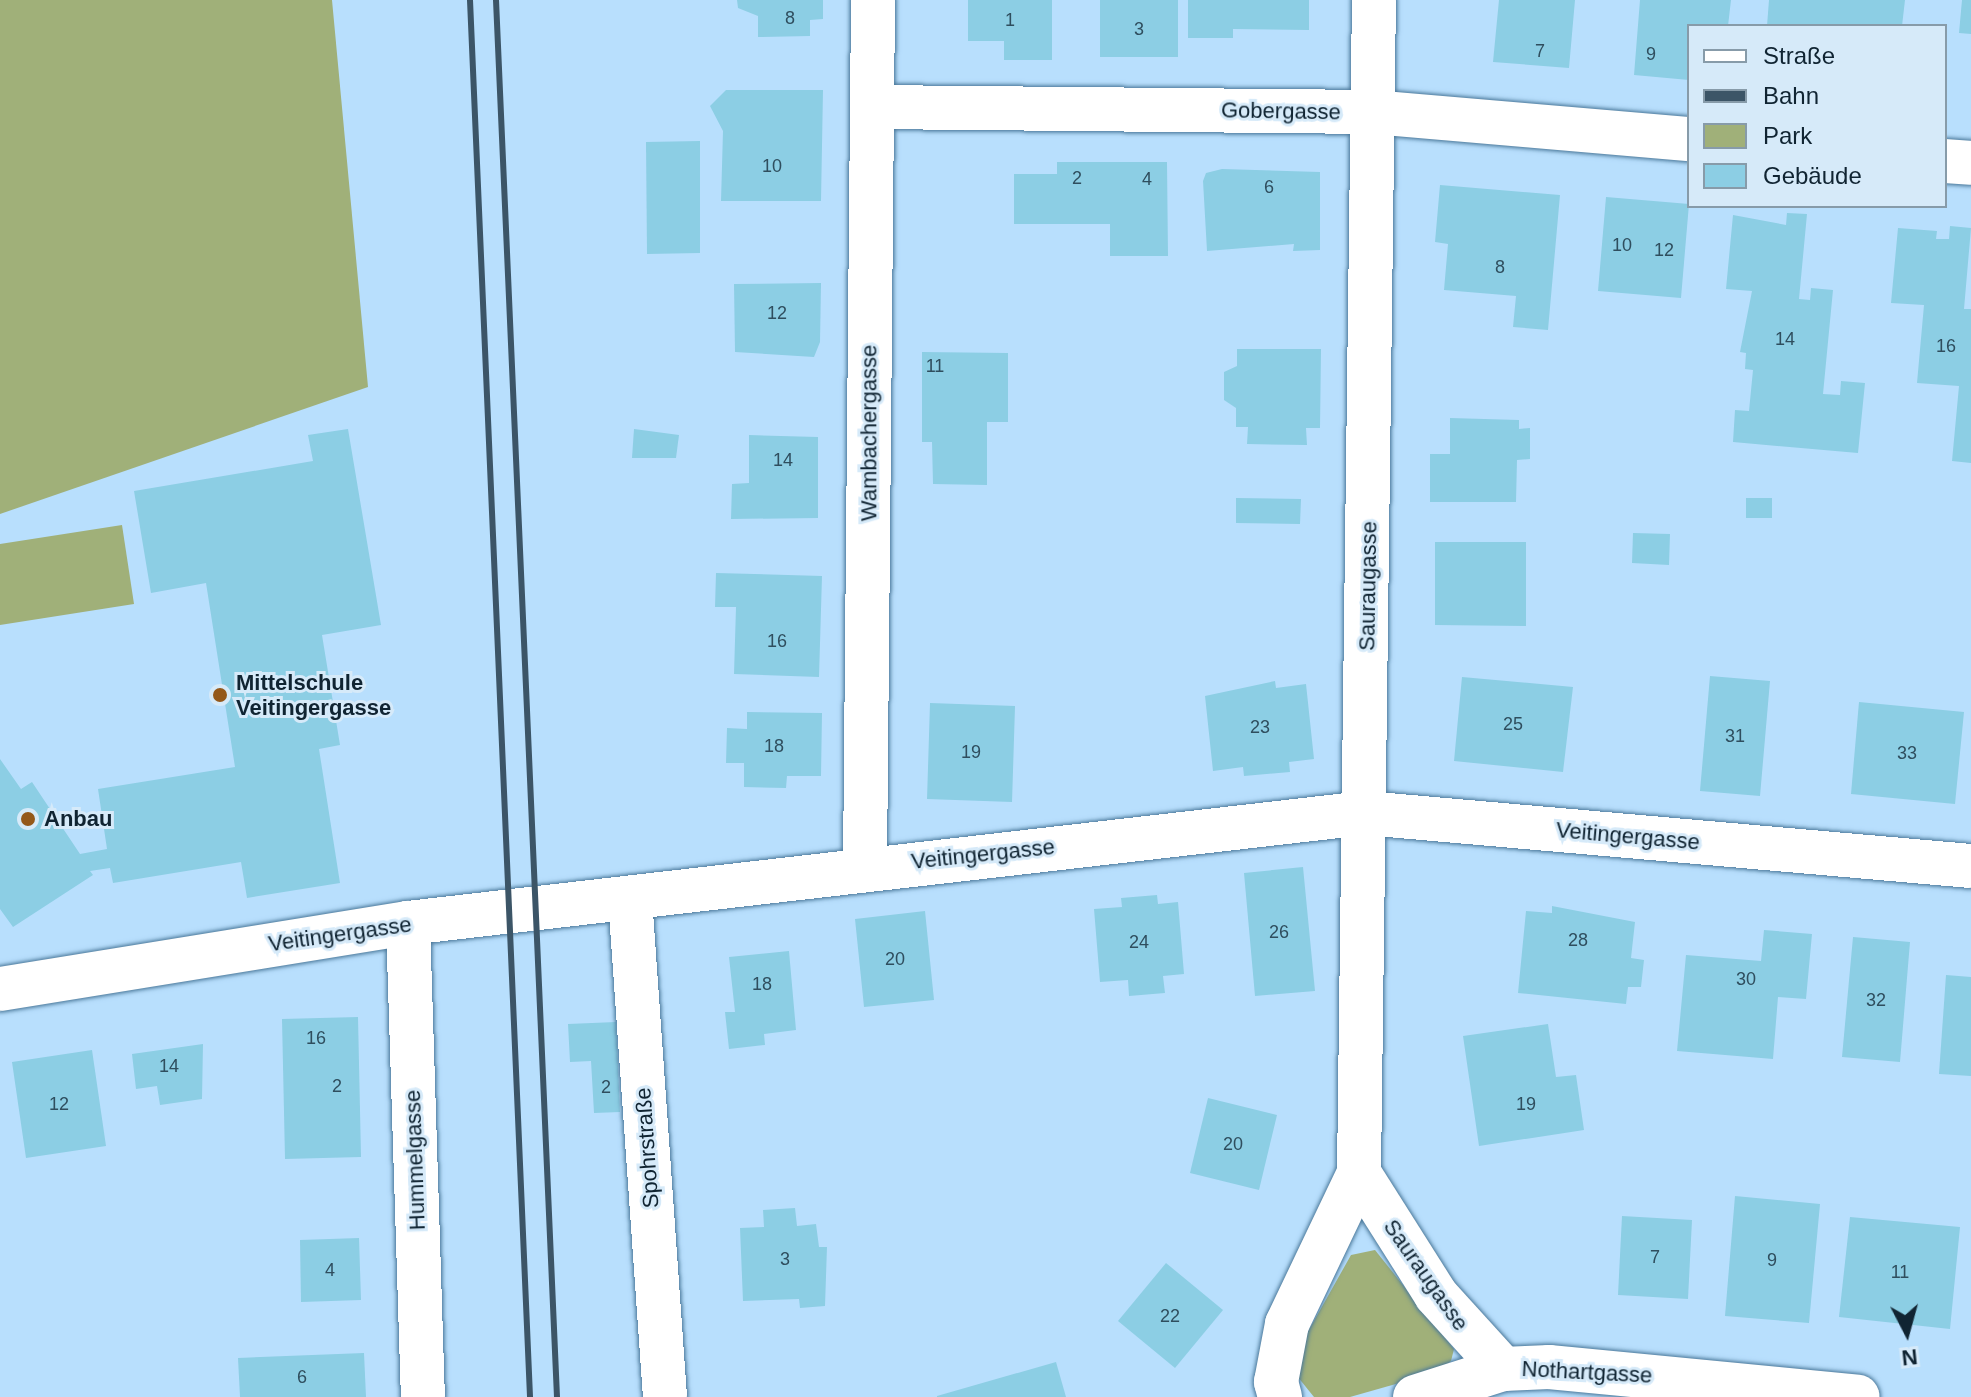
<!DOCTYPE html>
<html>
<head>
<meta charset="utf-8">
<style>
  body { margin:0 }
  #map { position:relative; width:1971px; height:1397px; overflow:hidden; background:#b8dffd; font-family:Helvetica,sans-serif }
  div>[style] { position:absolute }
  .green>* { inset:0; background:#a0b079 }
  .building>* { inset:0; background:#8ccee4 }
  .roads { filter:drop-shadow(0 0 2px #4a789a) drop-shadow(0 0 2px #4a789a) }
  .minor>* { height:44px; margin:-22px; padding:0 22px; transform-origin:22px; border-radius:22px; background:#fff }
  .tertiary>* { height:44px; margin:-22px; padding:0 22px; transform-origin:22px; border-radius:22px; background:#fff }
  .rail>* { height:6px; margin:-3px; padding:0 3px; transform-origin:3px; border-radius:3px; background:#3c5567 }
  .dots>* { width:22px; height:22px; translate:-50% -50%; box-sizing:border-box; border:4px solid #d6eaf9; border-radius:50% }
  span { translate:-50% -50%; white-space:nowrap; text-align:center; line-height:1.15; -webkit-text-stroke:6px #d6eaf9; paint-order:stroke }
  .number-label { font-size:18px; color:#2f4e5e }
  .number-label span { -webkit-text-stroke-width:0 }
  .street-label { font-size:22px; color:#102432 }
  .poi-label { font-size:22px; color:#102432; font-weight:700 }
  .left { translate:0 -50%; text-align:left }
  .legend { position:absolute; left:1687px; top:24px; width:260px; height:184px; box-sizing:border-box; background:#d6eaf9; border:2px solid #879ba9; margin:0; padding:10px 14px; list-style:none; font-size:24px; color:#102432 }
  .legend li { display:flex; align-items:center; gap:16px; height:40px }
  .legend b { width:40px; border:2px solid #879ba9 }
  .north { position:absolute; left:1867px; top:1293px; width:80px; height:80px; -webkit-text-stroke:6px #d6eaf9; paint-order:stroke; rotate:174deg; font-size:22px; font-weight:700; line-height:32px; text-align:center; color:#102432 }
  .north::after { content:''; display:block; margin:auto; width:28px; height:36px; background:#102432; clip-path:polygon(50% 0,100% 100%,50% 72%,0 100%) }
</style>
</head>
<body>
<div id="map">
  <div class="green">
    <div style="clip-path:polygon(0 0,332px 0,368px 387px,0 514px)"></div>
    <div style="clip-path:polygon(122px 525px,134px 604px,0 625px,0 544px)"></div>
    <div style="clip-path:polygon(1375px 1250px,1454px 1349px,1451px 1361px,1438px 1372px,1350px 1397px,1314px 1397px,1297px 1376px,1297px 1351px,1351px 1255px)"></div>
  </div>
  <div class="building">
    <div style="clip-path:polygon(737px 0,823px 0,823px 19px,810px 20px,810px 36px,758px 37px,758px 16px,738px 8px)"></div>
    <div style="clip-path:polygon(968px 0,1052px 0,1052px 60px,1004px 60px,1004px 41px,968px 41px)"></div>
    <div style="clip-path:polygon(1100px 0,1178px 0,1178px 57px,1100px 57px)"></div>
    <div style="clip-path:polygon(1188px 0,1309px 0,1309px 30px,1233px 29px,1233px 38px,1188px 38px)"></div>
    <div style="clip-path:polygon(1499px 0,1575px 0,1569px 68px,1493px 62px)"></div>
    <div style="clip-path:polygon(1640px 0,1731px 0,1728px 26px,1689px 26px,1689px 80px,1634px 75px)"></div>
    <div style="clip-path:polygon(1769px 0,1905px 0,1902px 26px,1767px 26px)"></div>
    <div style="clip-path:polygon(1962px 0,1971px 0,1971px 34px,1959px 33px)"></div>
    <div style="clip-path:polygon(726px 90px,823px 90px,821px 201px,721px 201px,723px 131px,710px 106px)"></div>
    <div style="clip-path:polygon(700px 141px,700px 253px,647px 254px,646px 142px)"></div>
    <div style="clip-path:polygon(1057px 162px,1167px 162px,1168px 256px,1110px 256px,1110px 224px,1014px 224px,1014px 174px,1057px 174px)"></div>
    <div style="clip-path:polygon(1222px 169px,1320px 172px,1320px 250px,1293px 251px,1294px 244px,1207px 251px,1203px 181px,1206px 173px)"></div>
    <div style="clip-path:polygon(1440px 185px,1560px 195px,1548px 330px,1513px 327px,1516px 296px,1444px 290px,1448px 244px,1435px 242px)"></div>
    <div style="clip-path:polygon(1606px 197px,1689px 204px,1681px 298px,1598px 291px)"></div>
    <div style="clip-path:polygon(1787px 213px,1807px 214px,1799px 299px,1810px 300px,1811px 288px,1833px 290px,1823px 394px,1840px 395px,1841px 381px,1865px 383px,1858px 453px,1733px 442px,1735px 410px,1749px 411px,1753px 370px,1745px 369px,1746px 353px,1740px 352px,1752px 291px,1726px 289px,1733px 215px,1786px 225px)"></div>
    <div style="clip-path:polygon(1950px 226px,1971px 228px,1964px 309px,1971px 309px,1971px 463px,1952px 461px,1959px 386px,1917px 383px,1924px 305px,1891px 303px,1898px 228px,1937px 231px,1936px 239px,1949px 239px)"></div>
    <div style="clip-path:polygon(821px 283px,820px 342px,814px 357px,735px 352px,734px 284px)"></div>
    <div style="clip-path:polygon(1237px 349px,1321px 349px,1320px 428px,1306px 428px,1307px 445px,1247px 444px,1248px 427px,1236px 427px,1236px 408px,1224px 400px,1224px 372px,1237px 366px)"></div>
    <div style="clip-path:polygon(922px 352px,1008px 353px,1008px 422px,987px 422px,987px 485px,933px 484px,932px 442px,922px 442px)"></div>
    <div style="clip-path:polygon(1450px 418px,1519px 420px,1519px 429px,1530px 428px,1530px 459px,1517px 460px,1516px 502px,1430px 502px,1430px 454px,1450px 454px)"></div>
    <div style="clip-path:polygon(348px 429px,381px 625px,322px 635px,340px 745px,319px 749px,340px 883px,247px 898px,241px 862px,113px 883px,110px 868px,90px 871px,93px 875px,13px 927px,0 909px,0 759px,21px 789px,32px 782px,80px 854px,107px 849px,98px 789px,235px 767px,206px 583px,151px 593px,134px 491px,313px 461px,308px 435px)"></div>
    <div style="clip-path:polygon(634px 429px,679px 435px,676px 458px,632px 458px)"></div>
    <div style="clip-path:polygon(749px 435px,818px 437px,818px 518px,731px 519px,732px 484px,749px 483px)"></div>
    <div style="clip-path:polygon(1236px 498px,1301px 499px,1300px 524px,1236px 523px)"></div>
    <div style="clip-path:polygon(1746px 498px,1772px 498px,1772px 518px,1746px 518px)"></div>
    <div style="clip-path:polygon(1633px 533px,1670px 534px,1669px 565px,1632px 563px)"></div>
    <div style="clip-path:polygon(1435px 542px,1526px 542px,1526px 626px,1435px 625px)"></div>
    <div style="clip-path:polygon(716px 573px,822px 576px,819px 677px,734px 674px,736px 607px,715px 607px)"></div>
    <div style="clip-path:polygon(1710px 676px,1770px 681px,1760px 796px,1700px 791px)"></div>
    <div style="clip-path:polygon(1462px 677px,1573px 687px,1563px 772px,1454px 761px)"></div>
    <div style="clip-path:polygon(1275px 681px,1276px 688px,1306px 684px,1314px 759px,1289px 762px,1290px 772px,1244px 776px,1243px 767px,1213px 771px,1205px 696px)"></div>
    <div style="clip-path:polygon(1859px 702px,1964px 712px,1955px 804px,1851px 794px)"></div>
    <div style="clip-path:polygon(930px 703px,1015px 706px,1012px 802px,927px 799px)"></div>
    <div style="clip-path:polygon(747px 712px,822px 713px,821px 776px,787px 776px,786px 788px,744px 787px,744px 763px,726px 763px,727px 728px,747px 729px)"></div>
    <div style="clip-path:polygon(1303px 867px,1315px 991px,1255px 996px,1244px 873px)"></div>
    <div style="clip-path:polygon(1157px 895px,1158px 904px,1178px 902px,1184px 974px,1163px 976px,1165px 993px,1129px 996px,1128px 980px,1100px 982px,1094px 909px,1122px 907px,1121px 898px)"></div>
    <div style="clip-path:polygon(1552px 906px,1635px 922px,1631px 958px,1644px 960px,1641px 987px,1628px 987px,1626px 1004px,1518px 993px,1526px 911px,1552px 913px)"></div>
    <div style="clip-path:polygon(925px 911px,934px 1000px,864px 1007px,855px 919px)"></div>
    <div style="clip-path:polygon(1764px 930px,1812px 934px,1806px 999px,1778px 997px,1773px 1059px,1677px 1051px,1686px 955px,1761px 961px)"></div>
    <div style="clip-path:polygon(1853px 937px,1910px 942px,1900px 1062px,1842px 1057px)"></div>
    <div style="clip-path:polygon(789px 951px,796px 1030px,764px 1034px,765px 1045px,729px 1049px,725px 1012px,735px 1012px,729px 957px)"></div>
    <div style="clip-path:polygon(1946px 975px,1971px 977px,1971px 1076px,1939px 1074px)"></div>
    <div style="clip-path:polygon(358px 1017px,361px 1157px,285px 1159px,282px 1019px)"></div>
    <div style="clip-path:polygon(616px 1022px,620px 1112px,594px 1113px,591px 1061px,570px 1062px,568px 1024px)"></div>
    <div style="clip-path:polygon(1548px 1024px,1556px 1077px,1576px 1075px,1584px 1130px,1479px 1146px,1463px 1036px)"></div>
    <div style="clip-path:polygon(203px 1044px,202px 1099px,160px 1105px,157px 1086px,136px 1089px,132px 1054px)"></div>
    <div style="clip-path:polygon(92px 1050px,106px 1146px,26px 1158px,12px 1062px)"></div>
    <div style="clip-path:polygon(1208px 1098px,1277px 1115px,1259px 1190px,1190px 1173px)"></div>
    <div style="clip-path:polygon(1735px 1196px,1820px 1204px,1809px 1323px,1725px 1316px)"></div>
    <div style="clip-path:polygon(795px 1208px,797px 1226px,816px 1224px,819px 1247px,827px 1247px,825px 1306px,800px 1308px,799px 1299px,743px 1301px,740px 1228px,764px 1227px,763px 1210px)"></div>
    <div style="clip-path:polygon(1622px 1216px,1692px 1220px,1688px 1299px,1618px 1295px)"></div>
    <div style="clip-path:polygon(1850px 1217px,1960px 1227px,1950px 1329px,1839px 1317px)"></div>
    <div style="clip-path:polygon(359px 1238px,361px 1300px,301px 1302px,300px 1240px)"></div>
    <div style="clip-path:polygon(1166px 1263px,1223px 1310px,1175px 1368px,1118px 1321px)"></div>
    <div style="clip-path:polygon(364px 1353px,366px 1397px,240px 1397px,238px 1358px)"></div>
    <div style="clip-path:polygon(1056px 1362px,1066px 1397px,937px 1397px,937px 1396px)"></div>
  </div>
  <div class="roads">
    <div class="minor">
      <div style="left:872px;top:107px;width:500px;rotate:0.57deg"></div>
      <div style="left:1372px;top:112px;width:318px;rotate:4.9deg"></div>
      <div style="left:1945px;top:161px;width:26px;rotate:4deg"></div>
      <div style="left:865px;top:866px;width:866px;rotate:-89.47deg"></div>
      <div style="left:408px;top:923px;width:474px;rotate:88.2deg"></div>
      <div style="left:1359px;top:1173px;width:144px;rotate:57.7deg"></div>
      <div style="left:1436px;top:1295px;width:100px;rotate:47.8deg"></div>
      <div style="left:1280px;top:1397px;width:16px;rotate:-105deg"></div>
      <div style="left:1276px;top:1382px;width:59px;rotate:-79.3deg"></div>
      <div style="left:1287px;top:1324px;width:167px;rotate:-64.5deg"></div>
      <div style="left:1359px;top:1173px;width:1173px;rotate:-89.27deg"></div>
      <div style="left:1415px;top:1397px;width:92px;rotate:-17.7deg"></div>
      <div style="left:1503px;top:1369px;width:46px;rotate:-2.5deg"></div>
      <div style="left:1549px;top:1367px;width:310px;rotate:5.5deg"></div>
    </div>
    <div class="tertiary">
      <div style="left:630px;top:898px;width:500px;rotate:85.99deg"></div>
      <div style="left:0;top:989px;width:413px;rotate:-9.2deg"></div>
      <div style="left:408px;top:923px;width:963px;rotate:-6.56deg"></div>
      <div style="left:1365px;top:813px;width:608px;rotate:5deg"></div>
    </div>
  </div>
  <div class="rail">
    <div style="left:470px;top:0;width:1398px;rotate:87.54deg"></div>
    <div style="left:496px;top:0;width:1398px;rotate:87.5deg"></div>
  </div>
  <div class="dots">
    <div style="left:220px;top:695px;background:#94581a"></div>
    <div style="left:28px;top:819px;background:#94581a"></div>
  </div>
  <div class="number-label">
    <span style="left:790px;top:18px">8</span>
    <span style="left:1010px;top:20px">1</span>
    <span style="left:1139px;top:29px">3</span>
    <span style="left:1540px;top:51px">7</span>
    <span style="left:1651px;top:54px">9</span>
    <span style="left:772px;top:166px">10</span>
    <span style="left:1077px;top:178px">2</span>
    <span style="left:1147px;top:179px">4</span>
    <span style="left:1269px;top:187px">6</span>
    <span style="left:1622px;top:245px">10</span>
    <span style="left:1664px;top:250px">12</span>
    <span style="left:1500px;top:267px">8</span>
    <span style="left:777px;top:313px">12</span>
    <span style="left:1785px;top:339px">14</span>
    <span style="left:1946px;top:346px">16</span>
    <span style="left:935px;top:366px">11</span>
    <span style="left:783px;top:460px">14</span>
    <span style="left:777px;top:641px">16</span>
    <span style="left:1513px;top:724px">25</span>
    <span style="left:1260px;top:727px">23</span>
    <span style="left:1735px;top:736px">31</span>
    <span style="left:774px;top:746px">18</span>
    <span style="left:971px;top:752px">19</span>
    <span style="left:1907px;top:753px">33</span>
    <span style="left:1279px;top:932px">26</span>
    <span style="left:1578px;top:940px">28</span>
    <span style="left:1139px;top:942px">24</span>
    <span style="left:895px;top:959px">20</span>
    <span style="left:1746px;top:979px">30</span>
    <span style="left:762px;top:984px">18</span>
    <span style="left:1876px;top:1000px">32</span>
    <span style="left:316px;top:1038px">16</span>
    <span style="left:169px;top:1066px">14</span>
    <span style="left:337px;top:1086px">2</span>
    <span style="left:606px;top:1087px">2</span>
    <span style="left:59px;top:1104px">12</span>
    <span style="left:1526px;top:1104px">19</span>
    <span style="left:1233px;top:1144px">20</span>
    <span style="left:1655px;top:1257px">7</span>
    <span style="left:785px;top:1259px">3</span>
    <span style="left:1772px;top:1260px">9</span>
    <span style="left:330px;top:1270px">4</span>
    <span style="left:1900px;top:1272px">11</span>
    <span style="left:1170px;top:1316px">22</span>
    <span style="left:302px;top:1377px">6</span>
  </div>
  <div class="street-label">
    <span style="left:1281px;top:111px;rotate:1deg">Gobergasse</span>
    <span style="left:869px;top:433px;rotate:-90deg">Wambachergasse</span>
    <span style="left:1368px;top:586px;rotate:-89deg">Sauraugasse</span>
    <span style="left:1628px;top:836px;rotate:5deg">Veitingergasse</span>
    <span style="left:983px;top:854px;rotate:-6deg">Veitingergasse</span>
    <span style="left:340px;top:934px;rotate:-8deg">Veitingergasse</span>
    <span style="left:647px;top:1148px;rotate:-94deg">Spohrstraße</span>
    <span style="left:415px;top:1160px;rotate:-92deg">Hummelgasse</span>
    <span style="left:1426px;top:1275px;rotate:55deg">Sauraugasse</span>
    <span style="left:1587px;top:1372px;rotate:3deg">Nothartgasse</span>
  </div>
  <div class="poi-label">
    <span class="left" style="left:236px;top:695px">Mittelschule<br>Veitingergasse</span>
    <span class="left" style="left:44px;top:819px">Anbau</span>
  </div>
  <ul class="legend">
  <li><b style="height:10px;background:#fff"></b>Straße</li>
  <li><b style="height:10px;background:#3c5567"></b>Bahn</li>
  <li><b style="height:22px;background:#a0b079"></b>Park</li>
  <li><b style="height:22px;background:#8ccee4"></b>Gebäude</li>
  </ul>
  <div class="north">N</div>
</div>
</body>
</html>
